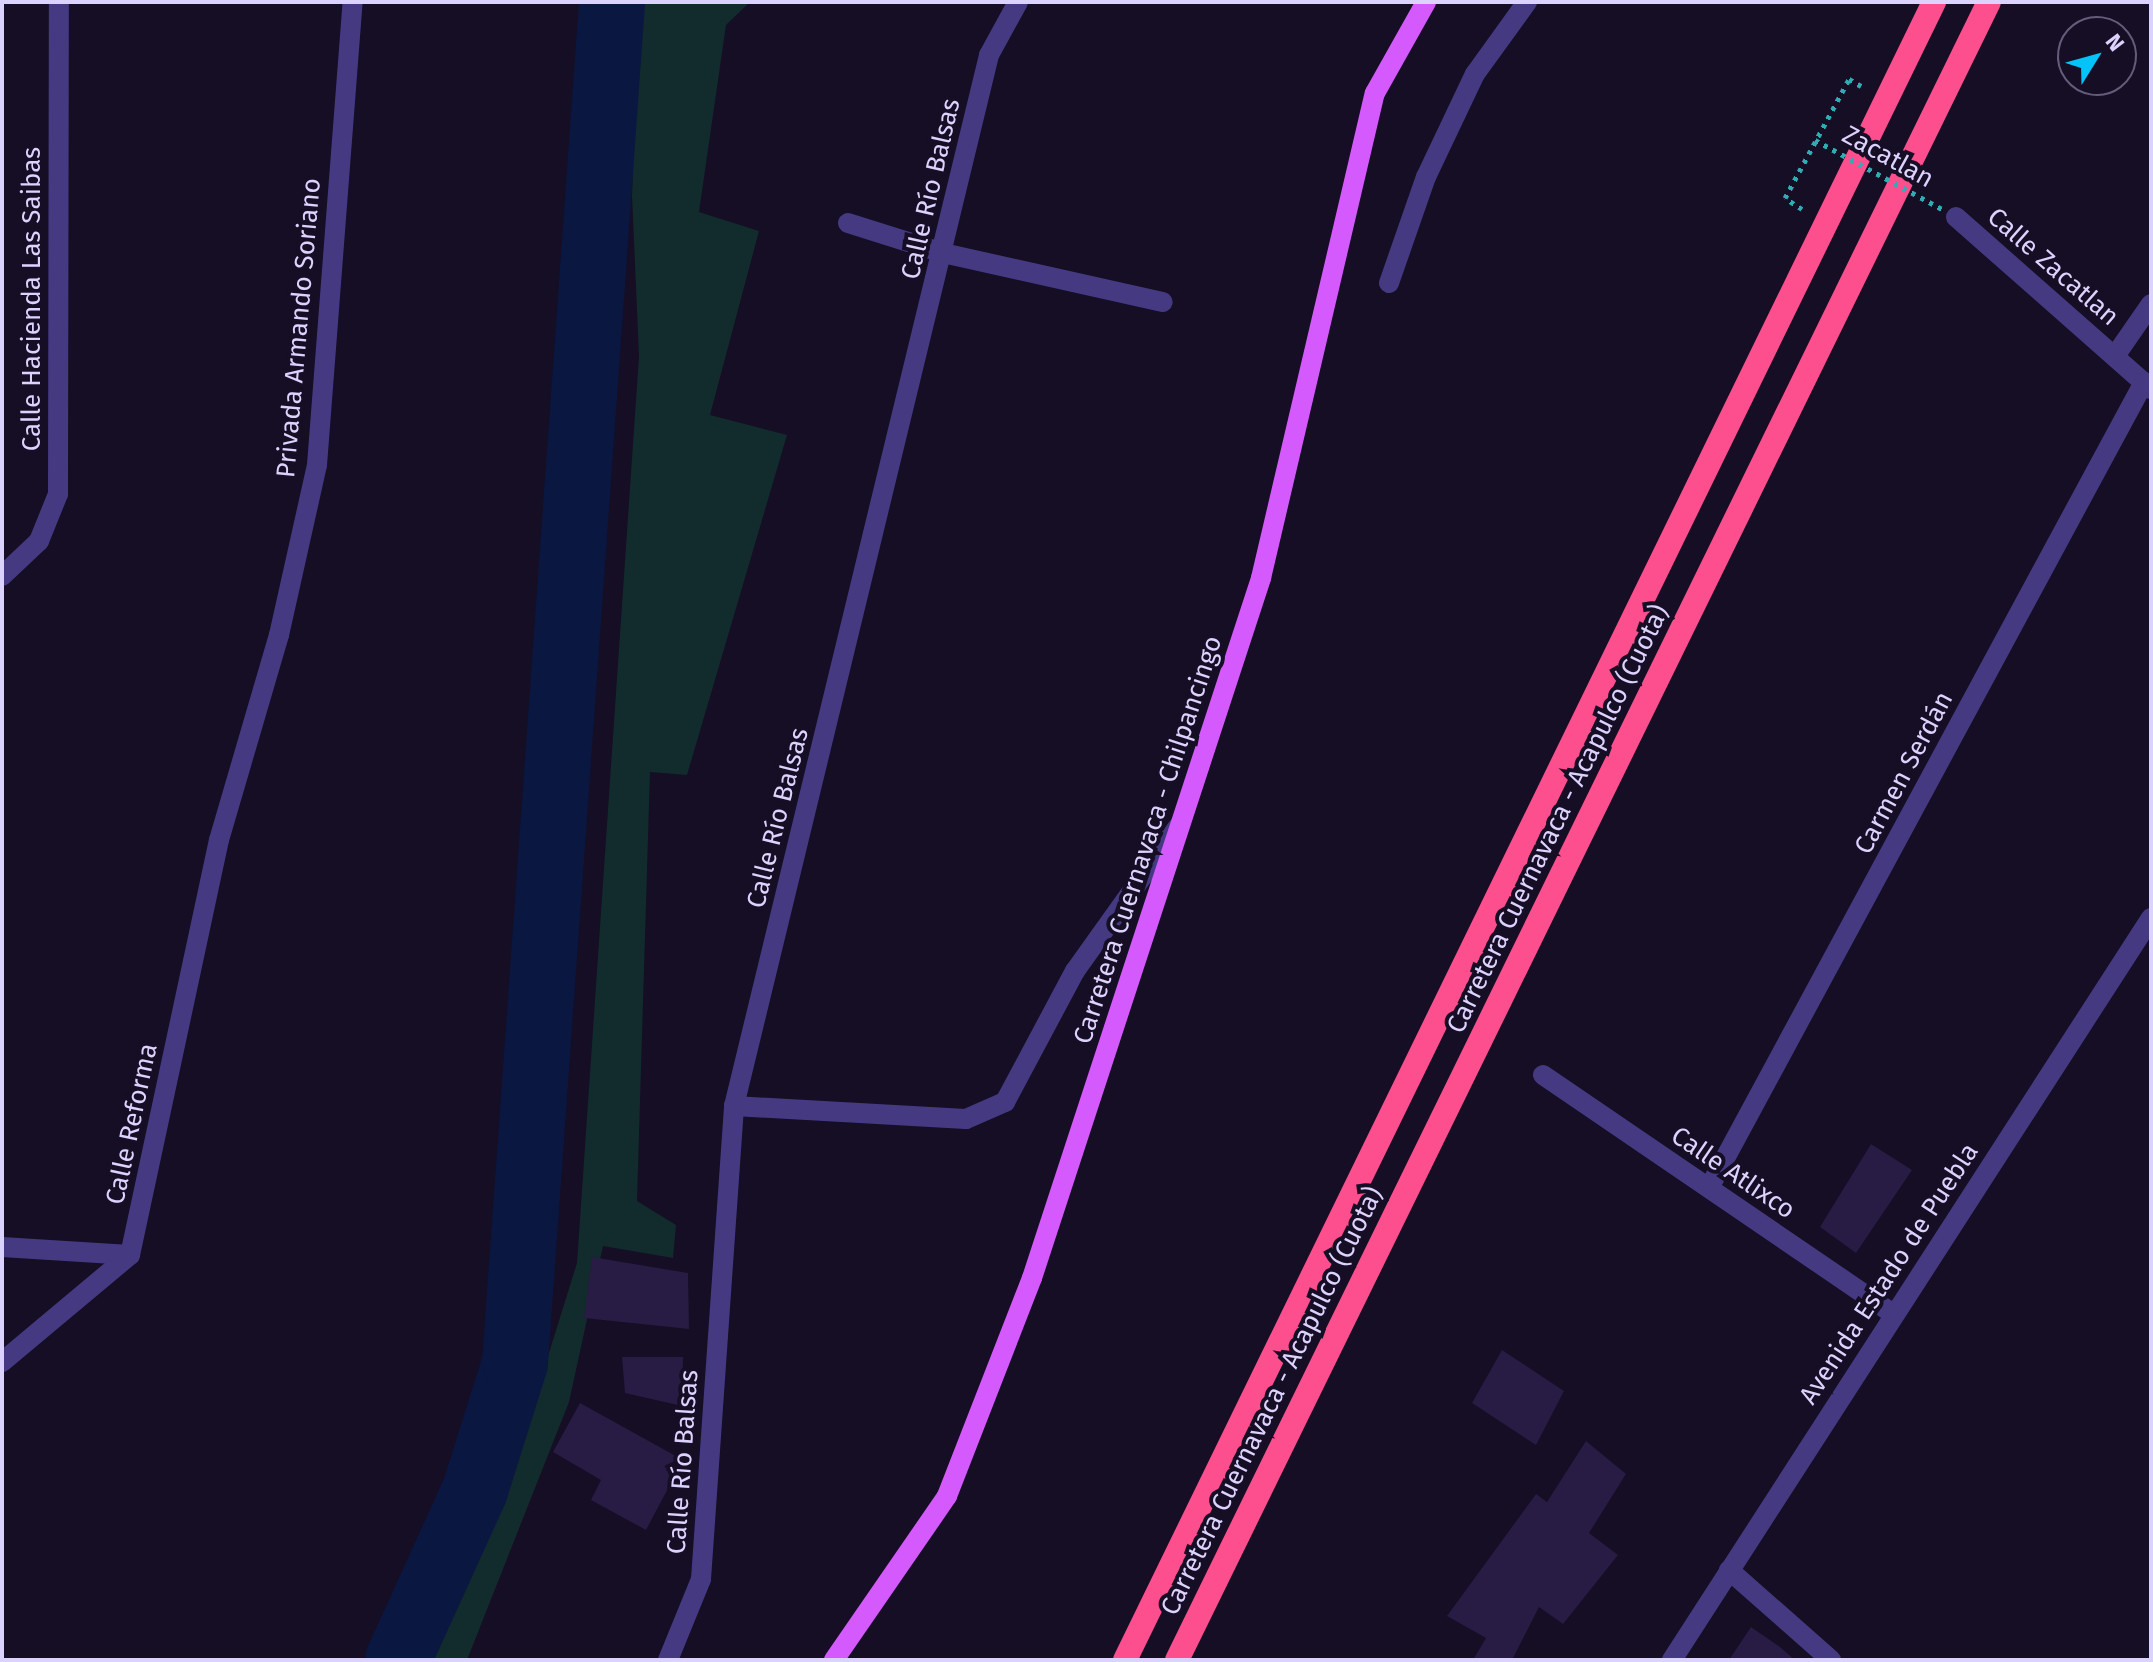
<!DOCTYPE html>
<html>
<head>
<meta charset="utf-8">
<style>
  body { margin:0 }
  #map { position:relative; width:2153px; height:1662px; overflow:hidden; background:#150e24; font-family:"Fira Sans",sans-serif }
  div>[style] { position:absolute }
  .green>* { inset:0; background:#122b2d }
  .river>* { height:66px; margin:-33px; padding:0 33px; transform-origin:33px; border-radius:33px; background:#0a1841 }
  .building>* { inset:0; background:#281b44 }
  .path>* { height:5px; margin-top:-2.5px; transform-origin:0; background:repeating-linear-gradient(90deg,#30acb4 0 4px,transparent 0 10px) }
  .minor>* { height:20px; margin:-10px; padding:0 10px; transform-origin:10px; border-radius:10px; background:#453a82 }
  .tertiary>* { height:20px; margin:-10px; padding:0 10px; transform-origin:10px; border-radius:10px; background:#453a82 }
  .primary>* { height:20px; margin:-10px; padding:0 10px; transform-origin:10px; border-radius:10px; background:#d45afd }
  .motorway>* { height:24px; margin:-12px; padding:0 12px; transform-origin:12px; border-radius:12px; background:#fd4e8d }
  .path-bridge>* { height:5px; margin-top:-2.5px; transform-origin:0; background:repeating-linear-gradient(90deg,#30acb4 0 4px,transparent 0 10px) }
  span { translate:-50% -50%; white-space:nowrap; text-align:center; line-height:1.15; -webkit-text-stroke:8px #150e24; paint-order:stroke }
  .street-label { font-size:26px; color:#dcd2fe }
  .frame { position:absolute; inset:0; border:4px solid #dcd2fe; pointer-events:none }
  .north { position:absolute; left:2057px; top:16px; width:80px; height:80px; box-sizing:border-box; background:#150e24; border:2px solid #655c7b; border-radius:50%; rotate:53deg; font-size:22px; font-weight:700; line-height:32px; text-align:center; color:#dcd2fe }
  .north::after { content:''; display:block; margin:auto; width:28px; height:36px; background:#03c3f9; clip-path:polygon(50% 0,100% 100%,50% 72%,0 100%) }
</style>
</head>
<body>
<div id="map">
  <div class="green">
    <div style="clip-path:polygon(639px 2px,750px 2px,726px 25px,699px 212px,759px 231px,710px 415px,787px 435px,687px 775px,650px 772px,637px 1201px,676px 1225px,673px 1258px,603px 1246px,569px 1402px,467px 1660px,408px 1660px,509px 1481px,577px 1263px,639px 356px,632px 196px)"></div>
  </div>
  <div class="river">
    <div style="left:398px;top:1660px;width:187px;rotate:-65.6deg"></div>
    <div style="left:475px;top:1490px;width:133px;rotate:-72.5deg"></div>
    <div style="left:515px;top:1363px;width:1364px;rotate:-85.92deg"></div>
  </div>
  <div class="building">
    <div style="clip-path:polygon(1871px 1144px,1912px 1170px,1856px 1253px,1820px 1227px)"></div>
    <div style="clip-path:polygon(592px 1257px,688px 1273px,689px 1329px,584px 1318px)"></div>
    <div style="clip-path:polygon(1502px 1350px,1564px 1391px,1536px 1445px,1472px 1403px)"></div>
    <div style="clip-path:polygon(622px 1357px,683px 1357px,682px 1406px,625px 1393px)"></div>
    <div style="clip-path:polygon(580px 1403px,683px 1460px,646px 1530px,591px 1500px,601px 1480px,553px 1452px)"></div>
    <div style="clip-path:polygon(1586px 1441px,1626px 1474px,1589px 1533px,1618px 1555px,1563px 1624px,1539px 1607px,1512px 1660px,1473px 1660px,1486px 1638px,1447px 1616px,1536px 1494px,1547px 1502px)"></div>
    <div style="clip-path:polygon(1751px 1627px,1780px 1647px,1795px 1660px,1729px 1660px)"></div>
  </div>
  <div class="path">
    <div style="left:1802px;top:209px;width:20px;rotate:-147deg"></div>
    <div style="left:1785px;top:198px;width:135px;rotate:-61.7deg"></div>
    <div style="left:1849px;top:79px;width:14px;rotate:30deg"></div>
  </div>
  <div class="minor">
    <div style="left:1956px;top:217px;width:260px;rotate:41.4deg"></div>
    <div style="left:848px;top:223px;width:100px;rotate:17.5deg"></div>
    <div style="left:943px;top:253px;width:225px;rotate:12.6deg"></div>
    <div style="left:1389px;top:283px;width:112px;rotate:-70.8deg"></div>
    <div style="left:1426px;top:177px;width:114px;rotate:-64.6deg"></div>
    <div style="left:1475px;top:74px;width:89px;rotate:-54.2deg"></div>
    <div style="left:2115px;top:356px;width:63px;rotate:-55.3deg"></div>
    <div style="left:2px;top:576px;width:51px;rotate:-43.4deg"></div>
    <div style="left:39px;top:541px;width:51px;rotate:-68deg"></div>
    <div style="left:58px;top:494px;width:492px;rotate:-89.9deg"></div>
    <div style="left:1543px;top:1075px;width:424px;rotate:34.3deg"></div>
    <div style="left:734px;top:1106px;width:232px;rotate:3.2deg"></div>
    <div style="left:966px;top:1119px;width:43px;rotate:-23.6deg"></div>
    <div style="left:1005px;top:1102px;width:149px;rotate:-61.9deg"></div>
    <div style="left:1075px;top:971px;width:176px;rotate:-54.5deg"></div>
    <div style="left:1709px;top:1188px;width:916px;rotate:-61.64deg"></div>
    <div style="left:2px;top:1247px;width:128px;rotate:3.6deg"></div>
    <div style="left:2px;top:1362px;width:167px;rotate:-39.9deg"></div>
    <div style="left:130px;top:1255px;width:424px;rotate:-77.9deg"></div>
    <div style="left:219px;top:840px;width:214px;rotate:-73.7deg"></div>
    <div style="left:279px;top:635px;width:174px;rotate:-77.4deg"></div>
    <div style="left:317px;top:465px;width:464px;rotate:-85.6deg"></div>
    <div style="left:1729px;top:1570px;width:136px;rotate:41.4deg"></div>
    <div style="left:668px;top:1660px;width:87px;rotate:-67.8deg"></div>
    <div style="left:701px;top:1579px;width:474px;rotate:-86deg"></div>
    <div style="left:734px;top:1106px;width:1081px;rotate:-76.36deg"></div>
    <div style="left:989px;top:55px;width:60px;rotate:-61.3deg"></div>
  </div>
  <div class="tertiary">
    <div style="left:1672px;top:1660px;width:883px;rotate:-57.16deg"></div>
  </div>
  <div class="primary">
    <div style="left:834px;top:1660px;width:199px;rotate:-55.4deg"></div>
    <div style="left:947px;top:1496px;width:234px;rotate:-68.7deg"></div>
    <div style="left:1032px;top:1278px;width:737px;rotate:-71.88deg"></div>
    <div style="left:1261px;top:578px;width:498px;rotate:-76.8deg"></div>
    <div style="left:1375px;top:93px;width:104px;rotate:-60.7deg"></div>
  </div>
  <div class="motorway">
    <div style="left:1125px;top:1660px;width:1845px;rotate:-63.99deg"></div>
    <div style="left:1177px;top:1660px;width:1846px;rotate:-63.91deg"></div>
  </div>
  <div class="path-bridge">
    <div style="left:1815px;top:140px;width:145px;rotate:28.5deg"></div>
  </div>
  <div class="street-label">
    <span style="left:1888px;top:157px;rotate:29deg">Zacatlan</span>
    <span style="left:931px;top:189px;rotate:-77deg">Calle Río Balsas</span>
    <span style="left:2053px;top:267px;rotate:41deg">Calle Zacatlan</span>
    <span style="left:32px;top:299px;rotate:-90deg">Calle Hacienda Las Saibas</span>
    <span style="left:299px;top:328px;rotate:-85deg">Privada Armando Soriano</span>
    <span style="left:1904px;top:773px;rotate:-62deg">Carmen Serdán</span>
    <span style="left:778px;top:818px;rotate:-76deg">Calle Río Balsas</span>
    <span style="left:1558px;top:819px;rotate:-64deg">Carretera Cuernavaca - Acapulco (Cuota)</span>
    <span style="left:1148px;top:840px;rotate:-72deg">Carretera Cuernavaca - Chilpancingo</span>
    <span style="left:132px;top:1124px;rotate:-78deg">Calle Reforma</span>
    <span style="left:1733px;top:1173px;rotate:34deg">Calle Atlixco</span>
    <span style="left:1889px;top:1274px;rotate:-57deg">Avenida Estado de Puebla</span>
    <span style="left:1272px;top:1401px;rotate:-64deg">Carretera Cuernavaca - Acapulco (Cuota)</span>
    <span style="left:683px;top:1462px;rotate:-86deg">Calle Río Balsas</span>
  </div>
  <div class="frame"></div>
  <div class="north">N</div>
</div>
</body>
</html>
